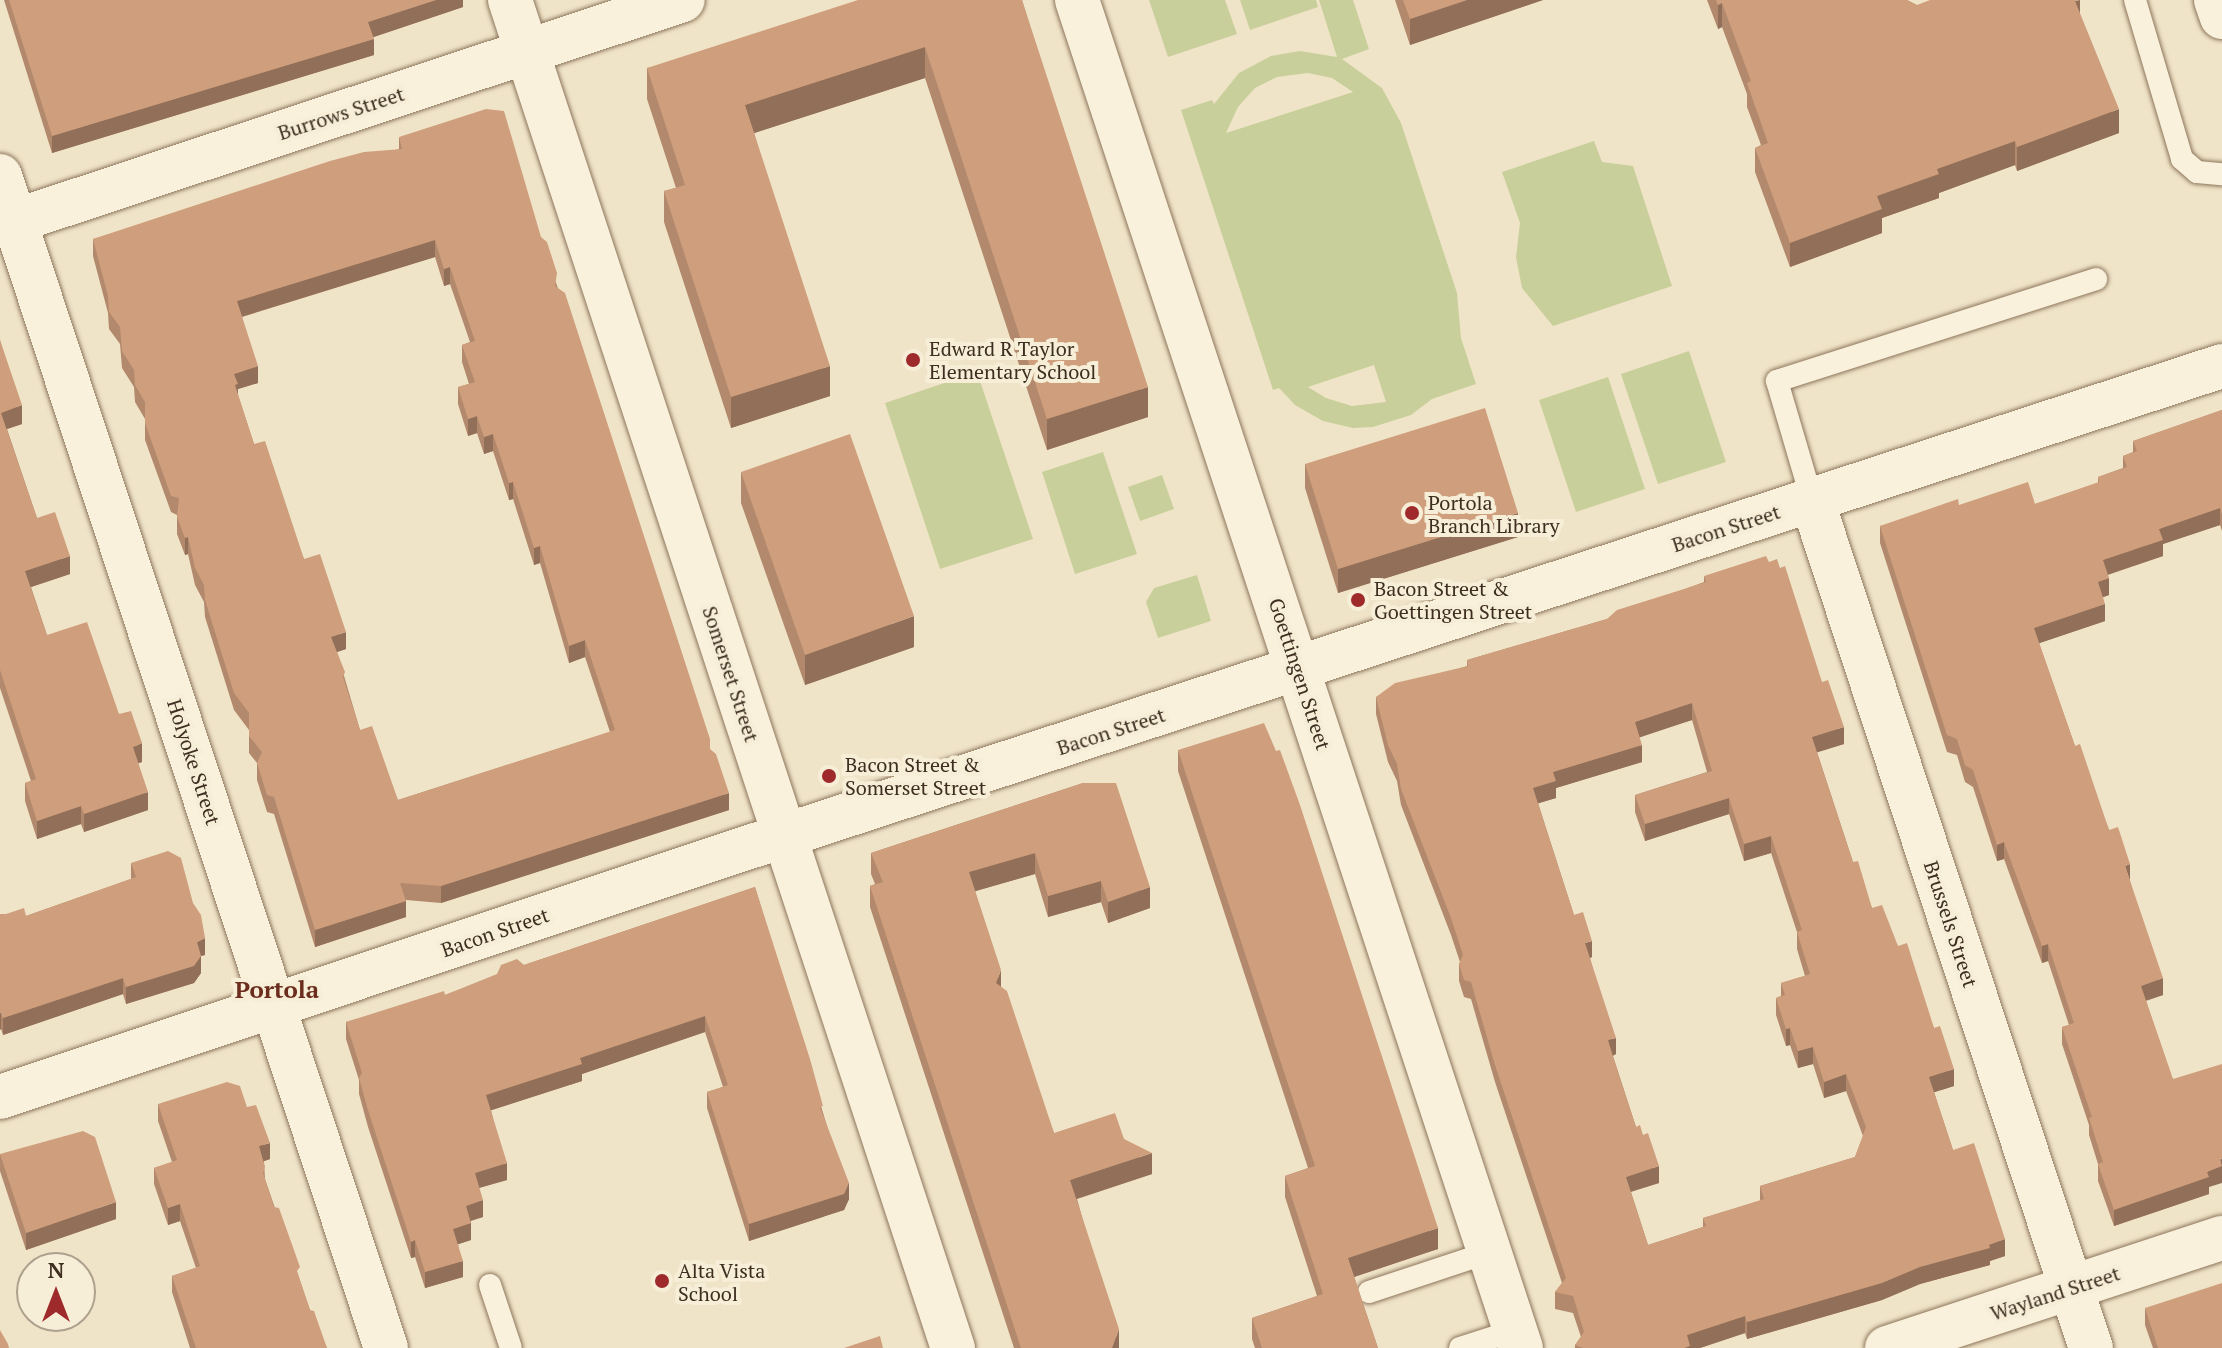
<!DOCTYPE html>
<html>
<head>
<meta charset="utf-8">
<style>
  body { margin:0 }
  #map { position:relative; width:2222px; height:1348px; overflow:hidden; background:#f0e4c8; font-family:"PT Serif",serif }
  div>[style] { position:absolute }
  .green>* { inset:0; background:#c9cf9b }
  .roads { filter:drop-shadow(0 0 2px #8d765c) drop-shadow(0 0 2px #8d765c) }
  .service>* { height:22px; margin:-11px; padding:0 11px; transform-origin:11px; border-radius:11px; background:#faf1dc }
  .minor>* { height:44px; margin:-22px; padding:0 22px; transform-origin:22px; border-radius:22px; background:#faf1dc }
  .wall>* { inset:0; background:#b2896c }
  .shaded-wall>* { inset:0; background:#916f58 }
  .building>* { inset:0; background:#cf9f7d }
  .dots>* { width:22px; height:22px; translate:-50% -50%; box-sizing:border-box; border:4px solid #f7eed8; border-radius:50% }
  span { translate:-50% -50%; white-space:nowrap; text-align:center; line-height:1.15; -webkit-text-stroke:8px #f7eed8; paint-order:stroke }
  .street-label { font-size:20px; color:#3d2e20 }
  .poi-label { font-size:20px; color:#3d2e20 }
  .left { translate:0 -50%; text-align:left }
  .quarter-label { font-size:24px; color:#6b2e1e; font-weight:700 }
  .north { position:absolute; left:16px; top:1252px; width:80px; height:80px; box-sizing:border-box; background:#f7eed8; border:2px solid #ada18e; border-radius:50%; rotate:0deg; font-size:22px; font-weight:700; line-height:32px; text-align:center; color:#3d2e20 }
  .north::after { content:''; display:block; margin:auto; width:28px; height:36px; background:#9e2a2b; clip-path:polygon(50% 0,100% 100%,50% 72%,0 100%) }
</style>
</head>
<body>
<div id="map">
  <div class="green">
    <div style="clip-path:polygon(1149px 0,1225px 0,1237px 34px,1168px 57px)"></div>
    <div style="clip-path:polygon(1240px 0,1316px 0,1318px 7px,1250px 30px)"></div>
    <div style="clip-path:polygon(evenodd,1319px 0,1353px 0,1369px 49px,1342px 59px,1382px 88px,1401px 123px,1457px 293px,1461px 338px,1476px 384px,1432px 399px,1411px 415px,1373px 427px,1353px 428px,1323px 421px,1295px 405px,1279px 388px,1273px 390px,1181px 110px,1212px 100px,1214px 104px,1239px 73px,1271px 56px,1300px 51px,1337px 57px,1319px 0,1308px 73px,1332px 78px,1353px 92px,1226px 133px,1238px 107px,1255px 88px,1277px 77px,1308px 73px,1319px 0,1374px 365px,1386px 402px,1352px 406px,1326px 398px,1308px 387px,1374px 365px)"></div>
    <div style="clip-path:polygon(1594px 141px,1602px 162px,1633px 166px,1672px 286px,1553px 326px,1522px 288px,1516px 257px,1520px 223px,1502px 172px)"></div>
    <div style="clip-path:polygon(1689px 351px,1726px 462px,1658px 484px,1621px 374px)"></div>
    <div style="clip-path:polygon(977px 372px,1033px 539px,940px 569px,885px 403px)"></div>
    <div style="clip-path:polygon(1608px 377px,1645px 489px,1576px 512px,1539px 400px)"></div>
    <div style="clip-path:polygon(1103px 452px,1137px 554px,1075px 574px,1042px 472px)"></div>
    <div style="clip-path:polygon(1162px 475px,1174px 509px,1140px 521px,1128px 487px)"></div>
    <div style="clip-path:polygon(1197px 575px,1211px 621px,1158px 638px,1146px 602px,1154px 588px)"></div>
  </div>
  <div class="roads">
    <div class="service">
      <div style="left:2135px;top:0;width:166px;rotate:73.5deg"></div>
      <div style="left:2182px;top:159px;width:20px;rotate:41deg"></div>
      <div style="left:2197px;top:172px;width:25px;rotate:5deg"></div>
      <div style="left:1812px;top:500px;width:124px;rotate:-106.4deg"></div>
      <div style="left:1777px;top:381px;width:335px;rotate:-17.7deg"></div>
      <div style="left:490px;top:1285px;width:66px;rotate:71.6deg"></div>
      <div style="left:1369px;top:1292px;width:127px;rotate:-18.3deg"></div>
      <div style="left:1460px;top:1348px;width:59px;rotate:-17.8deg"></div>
    </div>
    <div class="minor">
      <div style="left:510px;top:0;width:1419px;rotate:71.81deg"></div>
      <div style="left:1077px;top:0;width:1419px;rotate:71.77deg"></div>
      <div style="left:2216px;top:0;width:18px;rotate:71deg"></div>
      <div style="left:0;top:176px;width:1234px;rotate:71.77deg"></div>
      <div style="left:0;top:226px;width:719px;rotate:-18.31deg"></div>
      <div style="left:1812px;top:500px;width:893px;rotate:71.79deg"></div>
      <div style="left:0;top:1097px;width:767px;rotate:-18.46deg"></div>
      <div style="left:728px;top:854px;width:1572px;rotate:-18.09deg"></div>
      <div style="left:1887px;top:1348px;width:353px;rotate:-18.2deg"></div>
    </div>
  </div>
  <div class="wall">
    <div style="clip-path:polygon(4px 0,463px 0,463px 7px,373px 37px,374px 55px,52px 153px)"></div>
    <div style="clip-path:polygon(1022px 0,1148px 417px,1047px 450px,925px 78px,754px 133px,830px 396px,731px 428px,664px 222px,664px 191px,676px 188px,647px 99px,647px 68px)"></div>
    <div style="clip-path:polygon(1395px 0,1543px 0,1410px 45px)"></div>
    <div style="clip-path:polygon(1707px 0,1907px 0,1917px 5px,2080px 14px,2119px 133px,2017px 171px,2015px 165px,1939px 193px,1939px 198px,1882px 218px,1882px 233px,1790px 267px,1755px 172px,1755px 148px,1761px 145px,1747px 107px,1747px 94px,1722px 27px,1718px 29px)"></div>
    <div style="clip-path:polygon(evenodd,399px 137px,541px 237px,710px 750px,729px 810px,441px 903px,406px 900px,406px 917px,315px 947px,274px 814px,267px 812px,257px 780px,257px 763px,249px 753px,249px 730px,234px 710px,205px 617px,204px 602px,195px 585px,188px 554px,185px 555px,177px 534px,177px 515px,171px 512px,145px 440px,145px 419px,135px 402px,134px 387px,122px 368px,120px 344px,109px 329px,108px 313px,93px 256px,93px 239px,399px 149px,399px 137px,435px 257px,444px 286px,450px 284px,470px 342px,462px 345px,462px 362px,469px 384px,458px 387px,458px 404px,468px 436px,477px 433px,484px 454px,493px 451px,509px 500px,513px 499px,534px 565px,540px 563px,569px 663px,585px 657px,610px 732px,398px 800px,360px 730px,337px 652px,346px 649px,304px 559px,254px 444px,238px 395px,238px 389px,258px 383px,242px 317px,435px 257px)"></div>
    <div style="clip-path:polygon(0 340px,22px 424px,7px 429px,37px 518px,70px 574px,31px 587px,47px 635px,119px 714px,142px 762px,138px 763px,148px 810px,84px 832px,81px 824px,37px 839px,25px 801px,25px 783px,31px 781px,0 688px)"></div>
    <div style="clip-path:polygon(2222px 410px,2222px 531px,2220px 525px,2163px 544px,2163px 556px,2108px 575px,2109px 595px,2103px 597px,2105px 621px,2039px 643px,2075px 746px,2130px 881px,2163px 995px,2146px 1001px,2209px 1187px,2209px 1194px,2114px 1226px,2098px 1181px,2098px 1164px,2089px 1135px,2089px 1125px,2062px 1044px,2062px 1027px,2069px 1025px,2048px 961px,2042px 963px,2004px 859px,1997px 861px,1973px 787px,1965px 782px,1957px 755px,1947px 752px,1880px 543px,1880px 526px,1959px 505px,2035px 504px,2098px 483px,2098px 477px,2123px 468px,2123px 456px,2133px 452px,2133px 441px)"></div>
    <div style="clip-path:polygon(1305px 464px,1518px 537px,1338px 593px,1305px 488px)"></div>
    <div style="clip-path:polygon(741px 472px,914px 647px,805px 685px,741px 503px)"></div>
    <div style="clip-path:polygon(evenodd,1704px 576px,1822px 682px,1844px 744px,1817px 752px,1853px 862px,1872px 908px,1898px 946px,1934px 1028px,1954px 1086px,1934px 1092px,1953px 1150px,2005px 1256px,1990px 1261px,1990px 1265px,1920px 1284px,1882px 1300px,1747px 1339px,1745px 1333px,1700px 1348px,1575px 1348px,1575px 1345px,1581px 1337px,1573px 1313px,1555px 1309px,1555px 1292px,1562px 1283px,1495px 1082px,1471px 999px,1464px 997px,1459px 981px,1459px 964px,1460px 962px,1451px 935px,1401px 805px,1397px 781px,1388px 762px,1376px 714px,1376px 697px,1467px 666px,1467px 660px,1607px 619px,1704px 582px,1704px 576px,1692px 720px,1707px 772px,1635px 795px,1635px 812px,1645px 841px,1729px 814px,1744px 861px,1771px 853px,1797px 932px,1797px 949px,1805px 976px,1781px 983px,1781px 996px,1776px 998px,1776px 1015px,1786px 1046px,1790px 1045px,1798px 1068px,1813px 1064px,1824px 1098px,1846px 1091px,1863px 1136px,1855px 1157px,1760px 1186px,1760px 1201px,1703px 1218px,1703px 1227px,1648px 1245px,1631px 1192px,1659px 1183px,1636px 1127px,1613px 1056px,1616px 1054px,1590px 958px,1592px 957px,1574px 915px,1538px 803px,1556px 798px,1556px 788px,1642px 762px,1639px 737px,1692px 720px)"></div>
    <div style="clip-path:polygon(1178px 750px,1438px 1249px,1354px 1277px,1378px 1348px,1255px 1348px,1252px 1339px,1252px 1318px,1317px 1296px,1285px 1197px,1285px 1176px,1308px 1168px,1178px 771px)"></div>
    <div style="clip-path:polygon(1083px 783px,1150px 908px,1108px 923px,1101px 902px,1048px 917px,1035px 874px,975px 891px,1001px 987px,1054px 1133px,1124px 1139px,1152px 1174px,1077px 1199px,1119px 1348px,1014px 1348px,870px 907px,870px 886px,875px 884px,871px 874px,871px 853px)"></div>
    <div style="clip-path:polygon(131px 863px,205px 955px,201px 956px,201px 973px,194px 983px,126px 1004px,123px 994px,3px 1035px,1px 1029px,0 914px,26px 916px,131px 879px)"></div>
    <div style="clip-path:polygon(755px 887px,849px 1199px,844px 1210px,749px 1241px,707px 1108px,707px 1092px,723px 1087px,705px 1032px,582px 1074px,582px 1081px,491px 1110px,507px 1180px,479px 1188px,483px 1217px,471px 1221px,471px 1240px,458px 1244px,463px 1277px,425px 1288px,415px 1257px,411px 1258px,368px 1127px,359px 1094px,359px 1080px,346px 1039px,346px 1022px,445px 995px,524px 965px)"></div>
    <div style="clip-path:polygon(158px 1104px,247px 1107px,270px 1159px,264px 1161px,265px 1179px,310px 1310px,327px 1348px,190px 1348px,172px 1292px,172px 1276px,196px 1268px,180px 1221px,168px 1225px,154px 1184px,154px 1168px,172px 1162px,158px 1121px)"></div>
    <div style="clip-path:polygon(0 1154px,116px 1219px,26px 1250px,0 1171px)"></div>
    <div style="clip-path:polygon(2145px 1308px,2222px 1348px,2153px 1348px,2145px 1325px)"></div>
  </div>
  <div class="shaded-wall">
    <div style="clip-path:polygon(436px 0,463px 0,463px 7px,368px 39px,368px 22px)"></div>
    <div style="clip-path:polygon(1467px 0,1543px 0,1410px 45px,1410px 19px)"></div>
    <div style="clip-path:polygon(2080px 0,2080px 24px,2075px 1px)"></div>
    <div style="clip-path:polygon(1722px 3px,1722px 27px,1718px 29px,1718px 5px)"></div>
    <div style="clip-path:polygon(374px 39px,374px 55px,52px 153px,52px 136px)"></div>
    <div style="clip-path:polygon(925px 47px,925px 78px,745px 136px,745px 105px)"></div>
    <div style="clip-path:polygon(2119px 109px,2119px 133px,2017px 171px,2017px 147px)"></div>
    <div style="clip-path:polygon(2015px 141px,2015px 165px,1939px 193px,1939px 198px,1882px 218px,1882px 233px,1790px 267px,1790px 243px,1877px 196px,1937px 169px)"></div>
    <div style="clip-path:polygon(435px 240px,435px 257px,237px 318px,237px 301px)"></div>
    <div style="clip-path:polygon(450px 267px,450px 284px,444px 286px,444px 269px)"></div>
    <div style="clip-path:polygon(258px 366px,258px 383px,238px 389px,238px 401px,235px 402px,234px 374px)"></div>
    <div style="clip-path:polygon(830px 366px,830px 396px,731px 428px,731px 397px)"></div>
    <div style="clip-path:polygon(1148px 387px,1148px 417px,1047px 450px,1047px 419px)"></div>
    <div style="clip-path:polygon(22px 405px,22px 424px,1px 431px,1px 413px)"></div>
    <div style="clip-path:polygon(477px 416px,477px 433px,468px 436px,468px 419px)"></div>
    <div style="clip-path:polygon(493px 434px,493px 451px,484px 454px,484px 437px)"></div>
    <div style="clip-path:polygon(513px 482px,513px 499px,509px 500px,509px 483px)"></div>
    <div style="clip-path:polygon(2220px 508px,2220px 525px,2163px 544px,2163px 556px,2103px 576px,2103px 560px,2159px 529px)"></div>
    <div style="clip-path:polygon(1518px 513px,1518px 537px,1338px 593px,1338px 569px)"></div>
    <div style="clip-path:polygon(188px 537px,188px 554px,185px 555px,185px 538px)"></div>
    <div style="clip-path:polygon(540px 546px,540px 563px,534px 565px,534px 548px)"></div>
    <div style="clip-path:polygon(70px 556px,70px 574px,25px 589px,25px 571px)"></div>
    <div style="clip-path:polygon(2109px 578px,2109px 595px,2098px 599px,2098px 582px)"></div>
    <div style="clip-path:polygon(2105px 604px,2105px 621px,2034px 645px,2034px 628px)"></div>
    <div style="clip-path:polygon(914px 616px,914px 647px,805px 685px,805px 655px)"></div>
    <div style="clip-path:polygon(346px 632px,346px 649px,331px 654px,331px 637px)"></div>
    <div style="clip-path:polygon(585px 640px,585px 657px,569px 663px,569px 646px)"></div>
    <div style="clip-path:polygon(1692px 703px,1692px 720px,1635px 739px,1635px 722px)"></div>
    <div style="clip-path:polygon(1844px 727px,1844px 744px,1812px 754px,1812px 737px)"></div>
    <div style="clip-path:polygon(142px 743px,142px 762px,133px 765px,133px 747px)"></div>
    <div style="clip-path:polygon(1642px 745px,1642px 762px,1556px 788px,1556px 798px,1533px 805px,1533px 788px,1553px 772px)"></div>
    <div style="clip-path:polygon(148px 792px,148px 810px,84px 832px,84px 814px)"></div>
    <div style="clip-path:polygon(729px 793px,729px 810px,441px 903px,441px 886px)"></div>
    <div style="clip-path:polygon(1729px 798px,1729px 814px,1645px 841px,1645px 824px)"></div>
    <div style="clip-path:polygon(81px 806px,81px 824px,37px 839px,37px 821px)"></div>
    <div style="clip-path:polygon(1771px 836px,1771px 853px,1744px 861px,1744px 844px)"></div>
    <div style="clip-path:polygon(2004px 842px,2004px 859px,1997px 861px,1997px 845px)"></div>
    <div style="clip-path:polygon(1035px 853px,1035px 874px,969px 893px,969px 872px)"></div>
    <div style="clip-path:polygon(2130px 864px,2130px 881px,2125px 866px)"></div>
    <div style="clip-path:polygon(1101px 881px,1101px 902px,1048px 917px,1048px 896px)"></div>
    <div style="clip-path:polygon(1150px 887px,1150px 908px,1108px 923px,1108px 902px)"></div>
    <div style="clip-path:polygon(406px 901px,406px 917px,315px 947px,315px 930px)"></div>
    <div style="clip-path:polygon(205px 938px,205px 955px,201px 956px,201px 973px,194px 983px,126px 1004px,126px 987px,197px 942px)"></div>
    <div style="clip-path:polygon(1592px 941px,1592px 957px,1585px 960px,1585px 943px)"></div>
    <div style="clip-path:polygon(2048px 944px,2048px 961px,2042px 963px,2042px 946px)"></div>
    <div style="clip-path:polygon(1001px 970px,1001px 991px,996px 983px)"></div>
    <div style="clip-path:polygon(123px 978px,123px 994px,3px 1035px,3px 1018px)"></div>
    <div style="clip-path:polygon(2163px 978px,2163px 995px,2141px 1002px,2141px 986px)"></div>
    <div style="clip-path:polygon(0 1013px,1px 1013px,1px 1029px,0 1030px)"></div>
    <div style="clip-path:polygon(705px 1016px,705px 1032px,582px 1074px,582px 1081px,486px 1112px,486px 1095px,580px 1058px)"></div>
    <div style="clip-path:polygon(1790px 1028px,1790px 1045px,1786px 1046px,1786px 1029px)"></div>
    <div style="clip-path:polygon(1616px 1038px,1616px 1054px,1608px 1057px,1608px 1040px)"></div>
    <div style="clip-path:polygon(1813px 1047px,1813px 1064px,1798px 1068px,1798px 1051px)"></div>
    <div style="clip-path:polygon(1954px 1069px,1954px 1086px,1929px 1094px,1929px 1077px)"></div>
    <div style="clip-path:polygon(1846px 1074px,1846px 1091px,1824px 1098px,1824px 1082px)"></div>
    <div style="clip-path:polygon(270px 1143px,270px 1159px,259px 1163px,259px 1146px)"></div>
    <div style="clip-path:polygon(1152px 1153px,1152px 1174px,1070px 1201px,1070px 1180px)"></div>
    <div style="clip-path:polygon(2222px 1158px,2222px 1183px,2209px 1187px,2209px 1194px,2114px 1226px,2114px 1210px,2207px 1172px)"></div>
    <div style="clip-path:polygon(507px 1163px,507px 1180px,475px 1189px,475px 1173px)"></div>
    <div style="clip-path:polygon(1659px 1166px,1659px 1183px,1626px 1193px,1626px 1177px)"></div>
    <div style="clip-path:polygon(849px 1183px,849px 1199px,844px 1210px,749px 1241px,749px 1224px)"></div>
    <div style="clip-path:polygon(483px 1200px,483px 1217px,466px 1222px,466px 1206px)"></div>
    <div style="clip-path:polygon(116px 1202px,116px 1219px,26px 1250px,26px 1233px)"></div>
    <div style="clip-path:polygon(180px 1204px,180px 1221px,168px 1225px,168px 1208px)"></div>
    <div style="clip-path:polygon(471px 1223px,471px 1240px,453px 1246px,453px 1229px)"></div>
    <div style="clip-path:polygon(1438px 1228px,1438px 1249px,1348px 1279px,1348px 1258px)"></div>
    <div style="clip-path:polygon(2005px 1239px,2005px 1256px,1990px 1261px,1990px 1265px,1920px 1284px,1882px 1300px,1747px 1339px,1747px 1322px)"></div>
    <div style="clip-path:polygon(415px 1240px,415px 1257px,411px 1258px,411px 1242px)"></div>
    <div style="clip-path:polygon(463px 1261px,463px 1277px,425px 1288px,425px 1272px)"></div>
    <div style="clip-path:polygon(1745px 1316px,1745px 1333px,1700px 1348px,1684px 1348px,1687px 1335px)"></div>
    <div style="clip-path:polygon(1119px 1329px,1119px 1348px,1112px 1348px)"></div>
  </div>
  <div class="building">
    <div style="clip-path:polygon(9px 0,436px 0,368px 22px,374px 39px,52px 136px)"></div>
    <div style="clip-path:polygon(858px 0,1022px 0,1148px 387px,1047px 419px,925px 47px,745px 105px,830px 366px,731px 397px,664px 191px,685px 185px,647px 68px)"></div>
    <div style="clip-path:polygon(1403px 0,1467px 0,1410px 19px)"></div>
    <div style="clip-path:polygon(1716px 0,1907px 0,1917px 5px,1930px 0,2080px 0,2075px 1px,2119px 109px,2017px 147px,2015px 141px,1937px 169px,1939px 174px,1877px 196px,1882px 209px,1790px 243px,1755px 148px,1768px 143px,1747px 83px,1751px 81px,1722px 3px,1718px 5px)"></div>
    <div style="clip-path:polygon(evenodd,486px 109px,504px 111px,541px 237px,547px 242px,557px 273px,555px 286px,565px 293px,710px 739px,710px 749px,716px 754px,729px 793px,441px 886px,400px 883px,406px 901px,315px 930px,274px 797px,267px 795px,257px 763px,262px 752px,249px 736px,249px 713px,234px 693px,205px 600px,204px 585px,195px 568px,188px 537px,185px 538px,177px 517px,179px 498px,171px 496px,145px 423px,145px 402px,135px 385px,134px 370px,122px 351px,120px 327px,109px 312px,108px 296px,93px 239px,330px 161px,364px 152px,402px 149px,399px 137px,486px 109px,435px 240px,444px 269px,450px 267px,475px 341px,462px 345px,475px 382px,458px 387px,468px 419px,477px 416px,484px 437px,493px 434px,509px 483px,513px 482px,534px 548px,540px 546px,569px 646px,585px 640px,615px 730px,398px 800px,372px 726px,360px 730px,343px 677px,345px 672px,331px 637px,346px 632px,320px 554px,304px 559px,265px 441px,254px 444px,235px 385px,238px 384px,234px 374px,258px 366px,237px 301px,435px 240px)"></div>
    <div style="clip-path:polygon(0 340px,22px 405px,1px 413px,37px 518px,55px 512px,70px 556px,25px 571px,47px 635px,87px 622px,119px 714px,131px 711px,142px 743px,133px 747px,148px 792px,84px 814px,81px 806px,37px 821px,25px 783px,36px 779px,0 670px)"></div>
    <div style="clip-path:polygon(1485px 408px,1518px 513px,1338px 569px,1305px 464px)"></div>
    <div style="clip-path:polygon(2222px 410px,2222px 515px,2220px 508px,2159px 529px,2163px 540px,2103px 560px,2109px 578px,2098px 582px,2105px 604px,2034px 628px,2075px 746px,2080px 744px,2109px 830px,2118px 827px,2130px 864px,2125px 866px,2163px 978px,2141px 986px,2173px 1079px,2222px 1064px,2222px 1158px,2220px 1159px,2222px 1166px,2207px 1172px,2209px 1177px,2114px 1210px,2098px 1164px,2103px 1162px,2089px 1118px,2092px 1117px,2062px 1027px,2074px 1023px,2048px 944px,2042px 946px,2004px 842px,1997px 845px,1973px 770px,1965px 765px,1957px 739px,1947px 735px,1880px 526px,1958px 499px,1959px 505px,2028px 482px,2035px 504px,2099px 482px,2098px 477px,2127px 467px,2123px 456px,2137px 451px,2133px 441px)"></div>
    <div style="clip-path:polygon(850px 434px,914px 616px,805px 655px,741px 472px)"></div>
    <div style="clip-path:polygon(evenodd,1766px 556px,1769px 562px,1777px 559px,1780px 568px,1785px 566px,1822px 682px,1828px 680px,1844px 727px,1812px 737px,1853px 862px,1858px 861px,1872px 908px,1882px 905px,1898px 946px,1907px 943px,1934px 1028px,1940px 1026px,1954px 1069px,1929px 1077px,1953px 1150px,1974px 1143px,2005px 1239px,1989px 1245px,1990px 1248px,1920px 1267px,1882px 1283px,1747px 1322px,1745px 1316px,1687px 1335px,1690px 1346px,1684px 1348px,1583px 1348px,1575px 1345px,1584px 1332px,1573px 1296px,1555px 1292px,1566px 1278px,1495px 1065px,1471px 982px,1464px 980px,1459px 964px,1463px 955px,1451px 918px,1401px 789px,1397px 764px,1388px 745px,1376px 697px,1395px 683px,1468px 666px,1467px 660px,1607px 619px,1617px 610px,1706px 582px,1704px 576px,1766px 556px,1692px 703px,1712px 771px,1635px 795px,1645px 824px,1729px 798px,1744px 844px,1771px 836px,1802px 930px,1797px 932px,1810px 974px,1781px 983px,1785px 995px,1776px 998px,1786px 1029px,1790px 1028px,1798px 1051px,1813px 1047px,1824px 1082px,1846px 1074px,1866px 1127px,1855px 1157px,1760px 1186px,1764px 1199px,1703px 1218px,1706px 1226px,1648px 1245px,1626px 1177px,1659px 1166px,1648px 1133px,1643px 1135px,1640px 1125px,1636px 1127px,1619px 1076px,1608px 1040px,1616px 1038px,1585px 943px,1592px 941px,1583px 912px,1574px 915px,1533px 788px,1556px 781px,1553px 772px,1642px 745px,1635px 722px,1692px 703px)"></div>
    <div style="clip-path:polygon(1264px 723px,1276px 751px,1280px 750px,1300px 805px,1438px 1228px,1348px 1258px,1378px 1348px,1262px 1348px,1252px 1318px,1323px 1294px,1285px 1176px,1315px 1166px,1178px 750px)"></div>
    <div style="clip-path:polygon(1083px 783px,1116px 783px,1150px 887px,1108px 902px,1101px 881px,1048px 896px,1035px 853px,969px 872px,1001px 970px,996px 983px,1007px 991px,1054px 1133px,1115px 1113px,1124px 1139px,1152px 1153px,1070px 1180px,1119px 1329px,1112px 1348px,1021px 1348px,870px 886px,883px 882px,871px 853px)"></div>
    <div style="clip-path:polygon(168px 851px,181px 858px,193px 903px,201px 915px,205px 938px,197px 942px,201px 956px,194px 966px,126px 987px,123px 978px,3px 1018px,1px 1013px,0 1013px,0 914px,6px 914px,24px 908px,26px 916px,136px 877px,131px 863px)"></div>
    <div style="clip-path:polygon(755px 887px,810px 1059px,823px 1106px,820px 1107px,849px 1183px,844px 1194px,749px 1224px,707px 1092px,728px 1085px,705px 1016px,580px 1058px,582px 1064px,486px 1095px,507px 1163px,475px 1173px,483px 1200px,466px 1206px,471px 1223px,453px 1229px,463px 1261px,425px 1272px,415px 1240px,411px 1242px,368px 1110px,359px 1078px,362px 1073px,346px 1022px,444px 991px,445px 995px,497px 974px,501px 965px,517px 959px,524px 965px)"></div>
    <div style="clip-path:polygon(227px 1082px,240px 1086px,247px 1107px,256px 1105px,270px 1143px,259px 1146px,265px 1167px,263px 1173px,274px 1207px,279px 1208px,300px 1267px,297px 1271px,310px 1310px,314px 1311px,327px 1348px,196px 1348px,172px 1276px,200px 1266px,180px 1204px,168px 1208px,154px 1168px,177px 1160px,158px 1104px)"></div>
    <div style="clip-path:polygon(83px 1131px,95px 1137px,116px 1202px,26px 1233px,0 1154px)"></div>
    <div style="clip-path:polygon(2222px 1283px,2222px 1348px,2158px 1348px,2145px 1308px)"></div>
    <div style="clip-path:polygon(0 1330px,8px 1344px,9px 1348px,0 1348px)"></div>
    <div style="clip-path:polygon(880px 1336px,883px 1348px,844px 1348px)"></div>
  </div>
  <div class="dots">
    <div style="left:913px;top:360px;background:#9e2a2b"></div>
    <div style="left:1412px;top:513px;background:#9e2a2b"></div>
    <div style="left:1358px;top:600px;background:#9e2a2b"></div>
    <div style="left:829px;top:776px;background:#9e2a2b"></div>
    <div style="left:662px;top:1281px;background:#9e2a2b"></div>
  </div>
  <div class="street-label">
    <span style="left:341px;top:113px;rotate:-18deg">Burrows Street</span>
    <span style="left:1726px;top:528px;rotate:-18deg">Bacon Street</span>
    <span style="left:731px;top:674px;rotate:72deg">Somerset Street</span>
    <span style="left:1300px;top:674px;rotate:72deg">Goettingen Street</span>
    <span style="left:1111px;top:731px;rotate:-18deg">Bacon Street</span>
    <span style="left:194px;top:762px;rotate:72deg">Holyoke Street</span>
    <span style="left:1951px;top:924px;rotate:72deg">Brussels Street</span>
    <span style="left:495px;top:932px;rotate:-19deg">Bacon Street</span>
    <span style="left:2055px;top:1293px;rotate:-18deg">Wayland Street</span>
  </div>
  <div class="poi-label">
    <span class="left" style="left:929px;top:360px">Edward R Taylor<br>Elementary School</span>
    <span class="left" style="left:1428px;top:514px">Portola<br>Branch Library</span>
    <span class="left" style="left:1374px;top:600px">Bacon Street &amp;<br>Goettingen Street</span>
    <span class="left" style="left:845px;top:776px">Bacon Street &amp;<br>Somerset Street</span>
    <span class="left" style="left:678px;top:1282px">Alta Vista<br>School</span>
  </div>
  <div class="quarter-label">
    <span style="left:277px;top:990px">Portola</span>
  </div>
  <div class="north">N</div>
</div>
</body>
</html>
